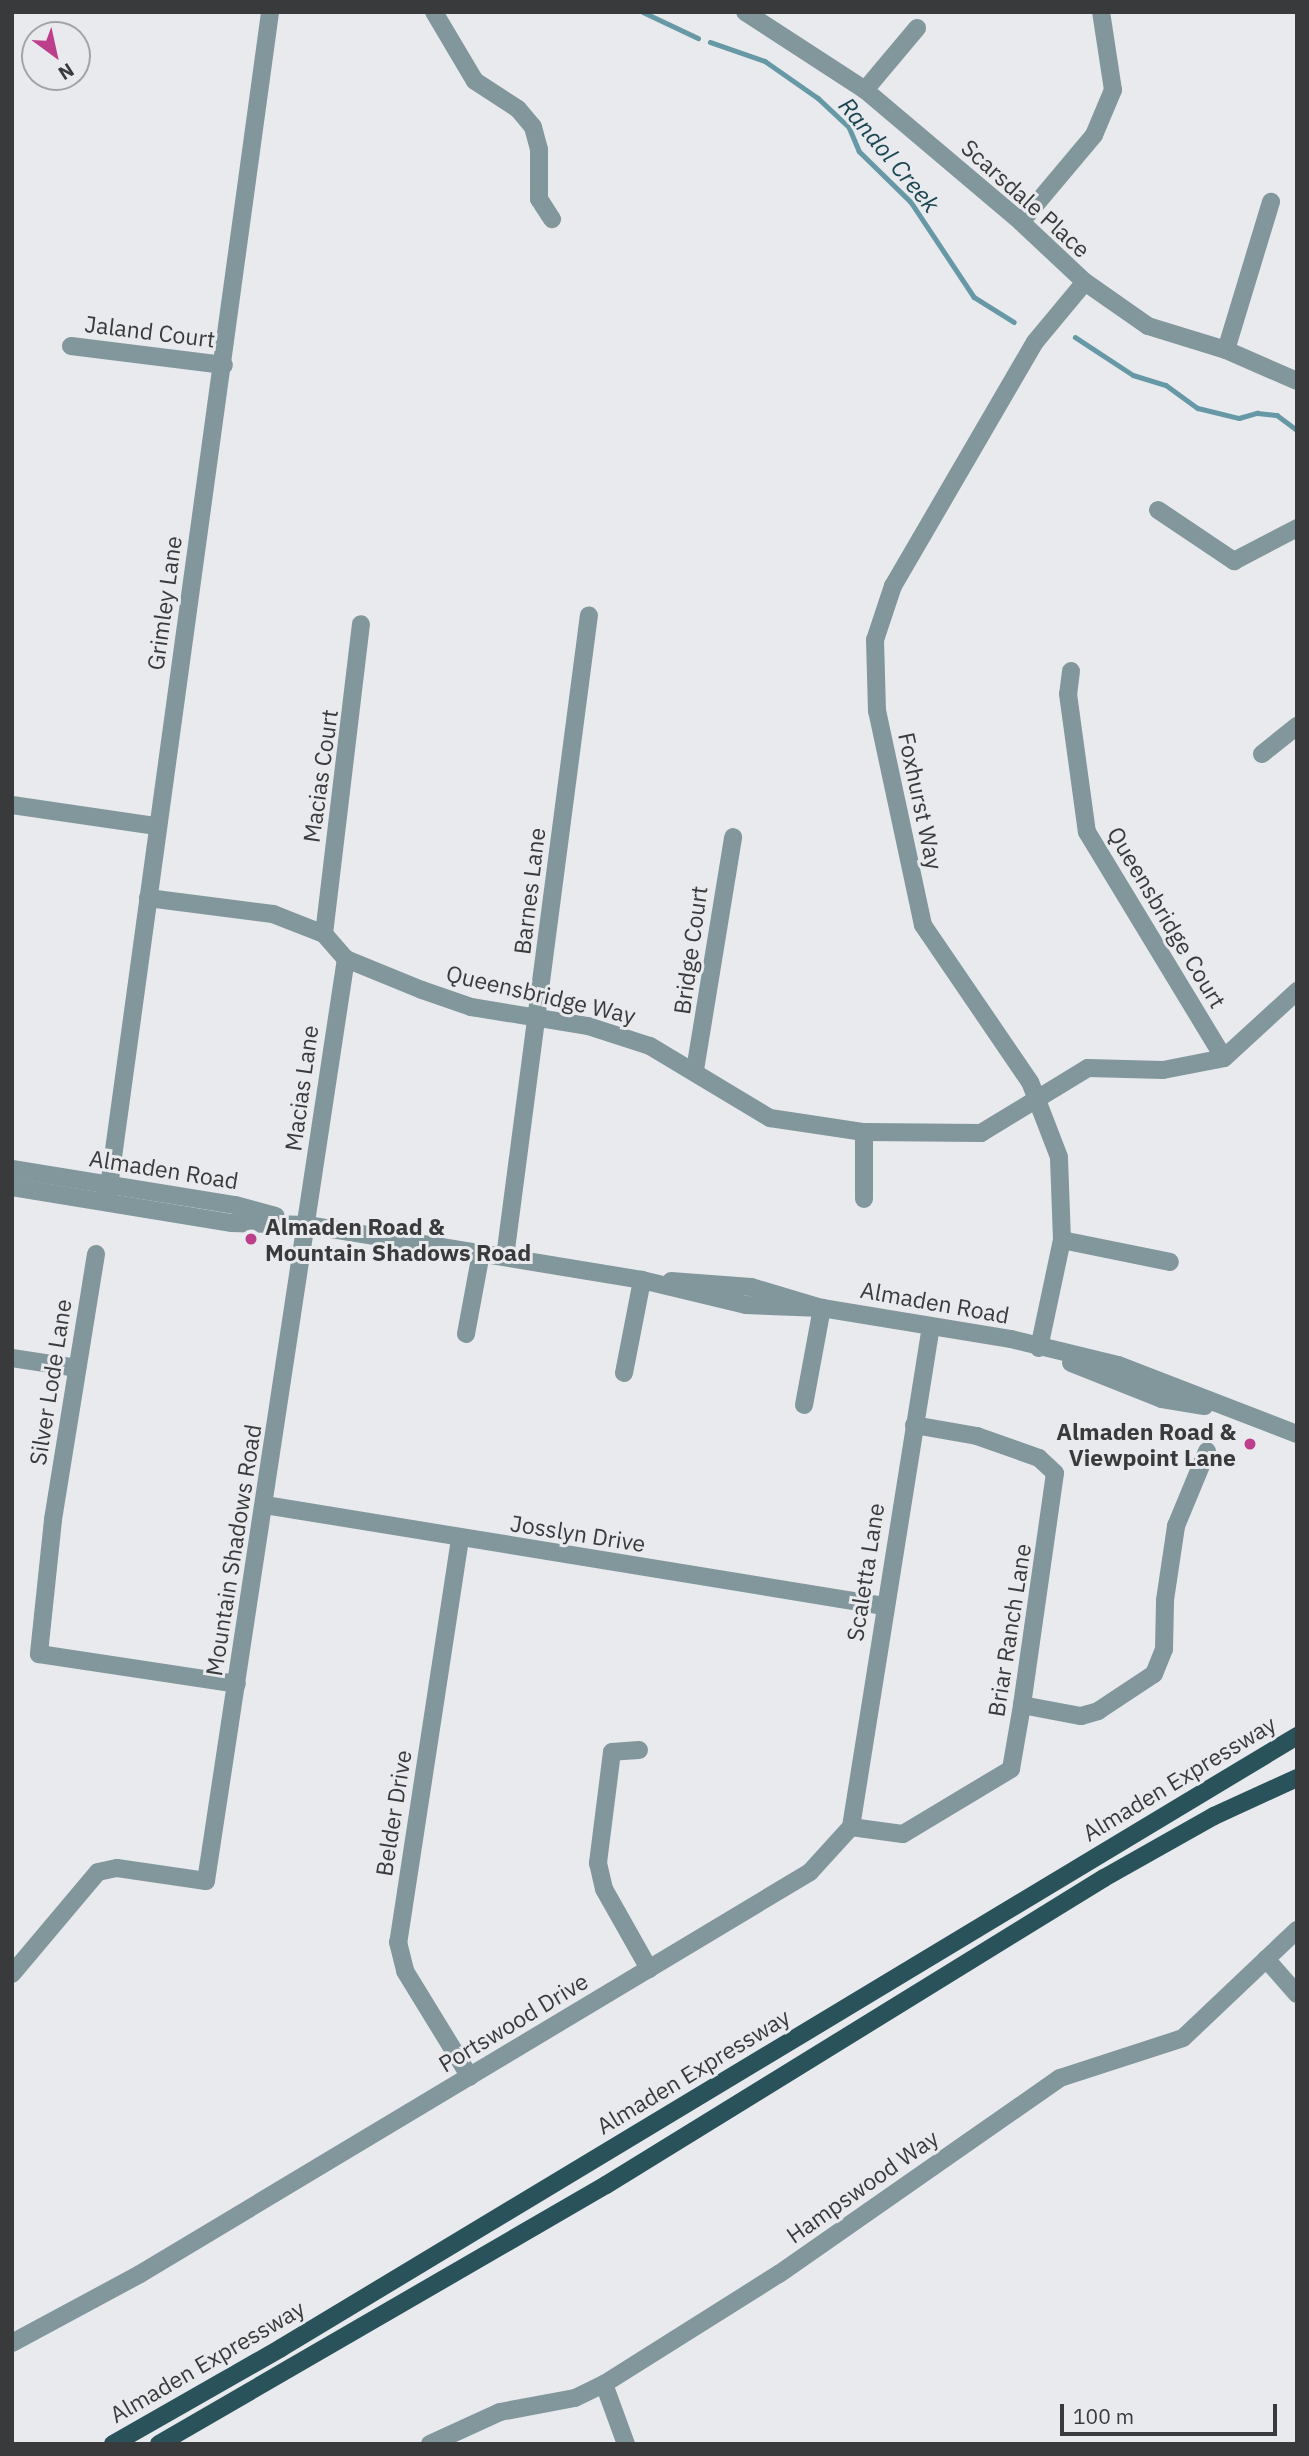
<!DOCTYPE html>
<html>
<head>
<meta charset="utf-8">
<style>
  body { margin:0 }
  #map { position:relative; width:1309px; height:2456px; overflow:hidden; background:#e9eaed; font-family:"IBM Plex Sans",sans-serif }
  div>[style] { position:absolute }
  .stream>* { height:4.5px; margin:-2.25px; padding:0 2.25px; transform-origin:2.25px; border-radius:2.25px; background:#6698a6 }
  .minor>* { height:18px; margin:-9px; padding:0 9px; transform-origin:9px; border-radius:9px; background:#81979b }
  .major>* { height:18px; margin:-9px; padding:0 9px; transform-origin:9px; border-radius:9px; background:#29525a }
  .dots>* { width:19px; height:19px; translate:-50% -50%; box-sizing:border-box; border:4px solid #e9eaed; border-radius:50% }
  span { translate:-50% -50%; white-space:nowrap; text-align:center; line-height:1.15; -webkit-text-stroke:6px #e9eaed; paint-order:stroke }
  .street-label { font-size:23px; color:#393a3b }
  .poi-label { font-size:23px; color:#393a3b; font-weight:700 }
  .left { translate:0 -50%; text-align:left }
  .right { translate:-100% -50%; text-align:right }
  .water-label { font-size:24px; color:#1a4652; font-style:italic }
  .frame { position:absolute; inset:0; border:14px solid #393a3b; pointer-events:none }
  .north { position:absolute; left:21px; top:21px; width:70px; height:70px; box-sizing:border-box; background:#e9eaed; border:2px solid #a3a4a6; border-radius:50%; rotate:147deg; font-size:19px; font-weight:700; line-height:28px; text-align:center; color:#393a3b }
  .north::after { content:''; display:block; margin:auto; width:24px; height:32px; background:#bd3f8c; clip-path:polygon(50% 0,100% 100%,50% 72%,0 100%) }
  .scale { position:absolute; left:1060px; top:2404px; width:217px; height:32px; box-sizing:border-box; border:4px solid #393a3b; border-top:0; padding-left:9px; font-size:21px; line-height:24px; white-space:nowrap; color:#393a3b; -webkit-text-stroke:5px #e9eaed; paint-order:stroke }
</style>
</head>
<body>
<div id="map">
  <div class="stream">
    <div style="left:643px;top:12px;width:61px;rotate:25.3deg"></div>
    <div style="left:710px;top:42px;width:58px;rotate:19.1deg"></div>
    <div style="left:765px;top:61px;width:65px;rotate:34.9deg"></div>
    <div style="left:818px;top:98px;width:42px;rotate:43.1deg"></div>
    <div style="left:849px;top:127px;width:26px;rotate:67deg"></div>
    <div style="left:859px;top:151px;width:73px;rotate:44.4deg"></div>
    <div style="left:911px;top:202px;width:114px;rotate:56.4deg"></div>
    <div style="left:974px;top:297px;width:47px;rotate:32deg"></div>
    <div style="left:1075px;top:337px;width:69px;rotate:33.2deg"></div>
    <div style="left:1133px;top:375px;width:34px;rotate:17deg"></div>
    <div style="left:1166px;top:385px;width:39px;rotate:36deg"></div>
    <div style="left:1198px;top:408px;width:42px;rotate:13.7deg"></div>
    <div style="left:1239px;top:418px;width:19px;rotate:-16deg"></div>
    <div style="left:1257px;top:413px;width:20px;rotate:6deg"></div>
    <div style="left:1277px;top:415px;width:25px;rotate:37deg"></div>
  </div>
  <div class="minor">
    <div style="left:434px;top:12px;width:80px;rotate:59.3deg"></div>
    <div style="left:475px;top:81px;width:51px;rotate:33.1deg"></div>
    <div style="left:518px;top:109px;width:23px;rotate:50deg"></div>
    <div style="left:533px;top:127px;width:24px;rotate:75deg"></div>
    <div style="left:539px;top:150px;width:49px;rotate:90deg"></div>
    <div style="left:539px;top:199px;width:24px;rotate:57deg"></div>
    <div style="left:745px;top:12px;width:143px;rotate:33deg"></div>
    <div style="left:865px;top:90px;width:204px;rotate:40.2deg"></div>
    <div style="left:1021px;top:222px;width:88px;rotate:43.2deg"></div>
    <div style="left:1085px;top:282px;width:77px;rotate:34.9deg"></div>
    <div style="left:1148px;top:326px;width:82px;rotate:17.1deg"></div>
    <div style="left:1226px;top:350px;width:77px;rotate:23.6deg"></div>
    <div style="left:865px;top:90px;width:81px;rotate:-50deg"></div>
    <div style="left:1021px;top:222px;width:114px;rotate:-50deg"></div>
    <div style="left:1094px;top:135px;width:49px;rotate:-67.1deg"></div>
    <div style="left:1113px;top:90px;width:79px;rotate:-98.7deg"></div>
    <div style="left:71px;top:346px;width:154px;rotate:7.1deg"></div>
    <div style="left:1226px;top:350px;width:155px;rotate:-73.1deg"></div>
    <div style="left:1158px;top:510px;width:92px;rotate:33.9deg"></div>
    <div style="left:1234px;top:561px;width:71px;rotate:-27.6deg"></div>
    <div style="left:1071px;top:671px;width:23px;rotate:97deg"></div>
    <div style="left:1068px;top:694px;width:139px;rotate:82.2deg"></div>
    <div style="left:1087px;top:832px;width:264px;rotate:58.8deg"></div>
    <div style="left:1262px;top:754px;width:45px;rotate:-38.7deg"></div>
    <div style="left:12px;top:805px;width:146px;rotate:8.3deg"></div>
    <div style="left:148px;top:898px;width:126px;rotate:7.3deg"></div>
    <div style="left:273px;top:914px;width:55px;rotate:21.4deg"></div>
    <div style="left:324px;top:934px;width:33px;rotate:49deg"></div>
    <div style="left:346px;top:959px;width:82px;rotate:22.2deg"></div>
    <div style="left:422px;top:990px;width:52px;rotate:19.1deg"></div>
    <div style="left:471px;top:1007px;width:119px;rotate:9.2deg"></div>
    <div style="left:588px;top:1026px;width:65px;rotate:17.9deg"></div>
    <div style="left:650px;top:1046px;width:140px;rotate:31deg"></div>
    <div style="left:770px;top:1118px;width:95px;rotate:8.5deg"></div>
    <div style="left:864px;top:1132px;width:117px;rotate:0.5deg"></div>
    <div style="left:981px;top:1133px;width:125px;rotate:-31.3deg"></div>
    <div style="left:1088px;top:1068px;width:75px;rotate:1.5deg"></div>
    <div style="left:1163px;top:1070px;width:62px;rotate:-11.1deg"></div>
    <div style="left:1224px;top:1058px;width:99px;rotate:-42.5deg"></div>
    <div style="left:324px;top:934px;width:312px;rotate:-83.2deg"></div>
    <div style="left:695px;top:1070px;width:236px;rotate:-80.7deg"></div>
    <div style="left:864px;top:1132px;width:67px;rotate:90deg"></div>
    <div style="left:12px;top:1169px;width:226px;rotate:9.2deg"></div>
    <div style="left:235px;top:1205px;width:42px;rotate:15deg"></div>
    <div style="left:12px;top:1187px;width:223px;rotate:9.3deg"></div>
    <div style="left:232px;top:1223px;width:75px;rotate:1.5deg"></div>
    <div style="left:307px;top:1225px;width:339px;rotate:9.3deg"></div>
    <div style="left:642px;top:1280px;width:107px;rotate:13.5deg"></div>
    <div style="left:746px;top:1305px;width:76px;rotate:2.3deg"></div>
    <div style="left:107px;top:1201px;width:1200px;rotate:-82.19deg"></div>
    <div style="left:1062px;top:1240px;width:110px;rotate:11.5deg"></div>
    <div style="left:96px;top:1254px;width:269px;rotate:99.2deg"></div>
    <div style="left:53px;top:1520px;width:135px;rotate:96deg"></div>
    <div style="left:39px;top:1654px;width:200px;rotate:8.6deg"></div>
    <div style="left:505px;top:1257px;width:647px;rotate:-82.55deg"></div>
    <div style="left:671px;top:1281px;width:80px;rotate:4.3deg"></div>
    <div style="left:751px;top:1287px;width:74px;rotate:16.5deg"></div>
    <div style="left:822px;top:1308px;width:192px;rotate:9.3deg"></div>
    <div style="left:1011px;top:1339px;width:110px;rotate:13.7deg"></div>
    <div style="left:1118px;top:1365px;width:192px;rotate:21.1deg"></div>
    <div style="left:466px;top:1334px;width:82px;rotate:-79.5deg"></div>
    <div style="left:1039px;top:1348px;width:110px;rotate:-78deg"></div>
    <div style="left:1062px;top:1240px;width:83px;rotate:-92.1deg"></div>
    <div style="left:1059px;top:1157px;width:80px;rotate:-111.1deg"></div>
    <div style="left:1030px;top:1082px;width:190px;rotate:-124.3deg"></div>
    <div style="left:923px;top:925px;width:219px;rotate:-102.1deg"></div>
    <div style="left:877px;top:711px;width:71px;rotate:-91.6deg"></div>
    <div style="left:875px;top:640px;width:57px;rotate:-71.6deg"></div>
    <div style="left:893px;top:586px;width:282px;rotate:-59.8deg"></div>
    <div style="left:1035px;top:342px;width:78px;rotate:-50.2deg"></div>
    <div style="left:12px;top:1358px;width:66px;rotate:8.7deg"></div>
    <div style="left:1071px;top:1363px;width:98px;rotate:21.6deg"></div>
    <div style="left:1162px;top:1399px;width:43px;rotate:9.5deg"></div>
    <div style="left:624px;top:1373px;width:95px;rotate:-79deg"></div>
    <div style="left:804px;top:1405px;width:99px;rotate:-79.5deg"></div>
    <div style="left:265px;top:1505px;width:627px;rotate:9.27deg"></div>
    <div style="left:460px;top:1539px;width:408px;rotate:98.7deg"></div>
    <div style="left:398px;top:1942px;width:30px;rotate:76deg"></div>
    <div style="left:405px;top:1971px;width:124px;rotate:58.5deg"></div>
    <div style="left:1022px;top:1705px;width:60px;rotate:10.6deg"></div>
    <div style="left:1081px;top:1716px;width:18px;rotate:-16deg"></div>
    <div style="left:1098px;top:1711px;width:67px;rotate:-33.5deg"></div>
    <div style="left:1154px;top:1674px;width:27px;rotate:-68deg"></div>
    <div style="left:1164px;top:1649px;width:49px;rotate:-88.8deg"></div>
    <div style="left:1165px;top:1600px;width:75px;rotate:-81.5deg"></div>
    <div style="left:1176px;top:1526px;width:81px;rotate:-67.5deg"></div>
    <div style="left:639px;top:1750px;width:27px;rotate:176deg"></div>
    <div style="left:612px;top:1752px;width:112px;rotate:97.2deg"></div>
    <div style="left:598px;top:1863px;width:27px;rotate:77deg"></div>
    <div style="left:604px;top:1889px;width:92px;rotate:60.6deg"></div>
    <div style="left:851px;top:1827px;width:52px;rotate:7.7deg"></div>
    <div style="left:903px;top:1834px;width:126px;rotate:-31deg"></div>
    <div style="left:1011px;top:1769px;width:65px;rotate:-80.2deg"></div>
    <div style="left:1022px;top:1705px;width:234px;rotate:-81.9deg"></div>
    <div style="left:1055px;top:1473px;width:22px;rotate:-137deg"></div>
    <div style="left:1039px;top:1458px;width:66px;rotate:-160.5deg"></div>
    <div style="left:977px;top:1436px;width:64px;rotate:-170.1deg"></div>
    <div style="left:851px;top:1827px;width:507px;rotate:-80.93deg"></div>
    <div style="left:1266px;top:1959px;width:47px;rotate:48.5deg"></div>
    <div style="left:12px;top:1974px;width:133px;rotate:-49.9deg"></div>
    <div style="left:98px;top:1872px;width:19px;rotate:-12deg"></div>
    <div style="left:117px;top:1868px;width:90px;rotate:8.3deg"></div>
    <div style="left:206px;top:1881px;width:933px;rotate:-81.37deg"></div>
    <div style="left:12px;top:2343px;width:145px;rotate:-28.3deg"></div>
    <div style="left:140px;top:2274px;width:781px;rotate:-30.96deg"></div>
    <div style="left:810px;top:1872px;width:61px;rotate:-47.7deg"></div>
    <div style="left:604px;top:2384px;width:64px;rotate:69.9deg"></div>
    <div style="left:430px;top:2444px;width:77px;rotate:-24.6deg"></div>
    <div style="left:500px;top:2412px;width:76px;rotate:-10.6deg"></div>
    <div style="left:575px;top:2398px;width:32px;rotate:-26deg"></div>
    <div style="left:604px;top:2384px;width:207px;rotate:-32.2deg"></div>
    <div style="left:779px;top:2274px;width:343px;rotate:-34.9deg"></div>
    <div style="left:1060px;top:2078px;width:129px;rotate:-18deg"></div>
    <div style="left:1183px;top:2038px;width:157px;rotate:-43.5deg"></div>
  </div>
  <div class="major">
    <div style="left:113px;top:2444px;width:193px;rotate:-29.7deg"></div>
    <div style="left:281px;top:2348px;width:1186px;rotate:-31.06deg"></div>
    <div style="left:159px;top:2444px;width:517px;rotate:-30.09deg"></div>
    <div style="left:606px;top:2185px;width:585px;rotate:-31.65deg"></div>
    <div style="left:1104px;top:1878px;width:126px;rotate:-29.4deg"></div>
    <div style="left:1214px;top:1816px;width:91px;rotate:-24.6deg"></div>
  </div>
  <div class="dots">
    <div style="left:251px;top:1239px;background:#bd3f8c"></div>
    <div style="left:1250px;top:1444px;background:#bd3f8c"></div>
  </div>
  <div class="street-label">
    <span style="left:1026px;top:198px;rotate:42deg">Scarsdale Place</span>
    <span style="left:150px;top:331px;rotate:7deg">Jaland Court</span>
    <span style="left:164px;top:603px;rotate:-82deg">Grimley Lane</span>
    <span style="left:320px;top:776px;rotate:-82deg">Macias Court</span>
    <span style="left:921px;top:801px;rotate:78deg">Foxhurst Way</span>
    <span style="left:529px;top:891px;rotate:-83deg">Barnes Lane</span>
    <span style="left:1167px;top:917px;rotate:59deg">Queensbridge Court</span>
    <span style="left:690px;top:950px;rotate:-82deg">Bridge Court</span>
    <span style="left:541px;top:994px;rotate:13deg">Queensbridge Way</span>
    <span style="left:301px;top:1088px;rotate:-82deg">Macias Lane</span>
    <span style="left:164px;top:1169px;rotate:9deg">Almaden Road</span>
    <span style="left:935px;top:1302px;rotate:10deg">Almaden Road</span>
    <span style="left:50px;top:1382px;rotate:-81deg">Silver Lode Lane</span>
    <span style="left:578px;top:1533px;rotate:9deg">Josslyn Drive</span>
    <span style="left:233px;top:1550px;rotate:-81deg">Mountain Shadows Road</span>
    <span style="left:865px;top:1572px;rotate:-81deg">Scaletta Lane</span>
    <span style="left:1009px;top:1630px;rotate:-81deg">Briar Ranch Lane</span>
    <span style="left:1179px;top:1778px;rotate:-31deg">Almaden Expressway</span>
    <span style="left:393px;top:1813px;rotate:-81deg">Belder Drive</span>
    <span style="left:513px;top:2022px;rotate:-31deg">Portswood Drive</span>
    <span style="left:693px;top:2071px;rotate:-31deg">Almaden Expressway</span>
    <span style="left:862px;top:2186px;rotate:-35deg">Hampswood Way</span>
    <span style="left:207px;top:2361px;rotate:-30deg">Almaden Expressway</span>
  </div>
  <div class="poi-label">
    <span class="left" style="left:265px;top:1239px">Almaden Road &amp;<br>Mountain Shadows Road</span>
    <span class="right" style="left:1236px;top:1444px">Almaden Road &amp;<br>Viewpoint Lane</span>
  </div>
  <div class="water-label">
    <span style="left:889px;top:155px;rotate:50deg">Randol Creek</span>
  </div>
  <div class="frame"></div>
  <div class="north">N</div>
  <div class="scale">100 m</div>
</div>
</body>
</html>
